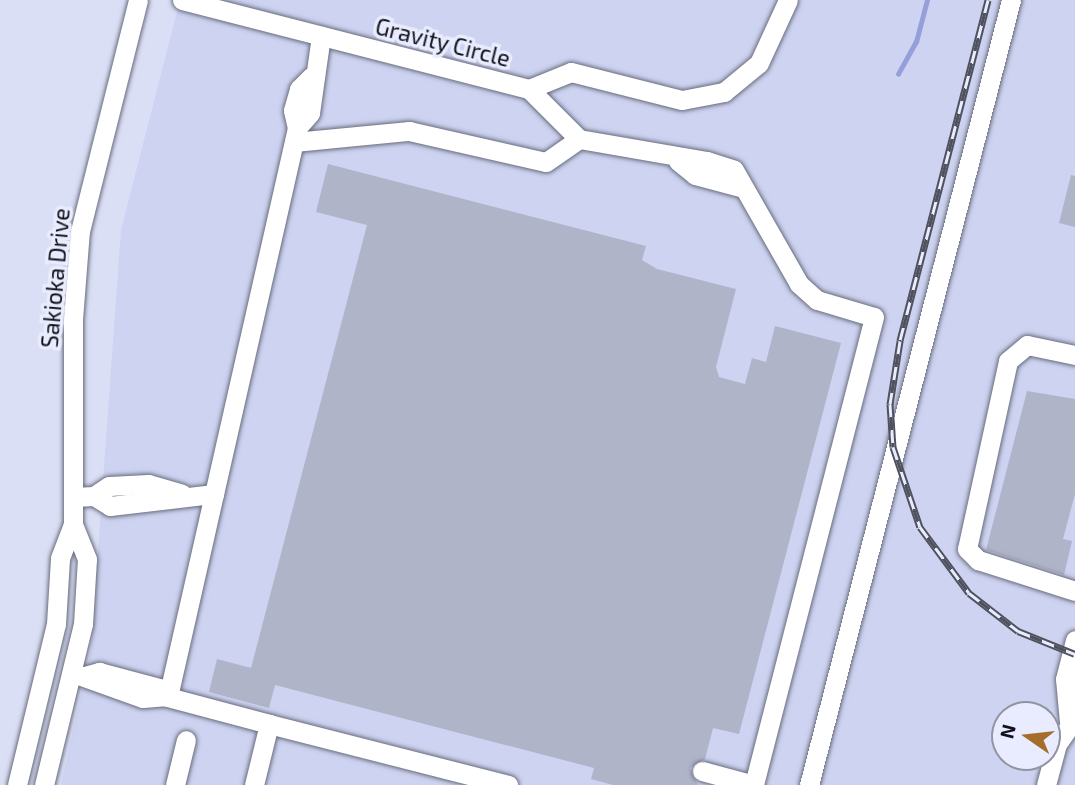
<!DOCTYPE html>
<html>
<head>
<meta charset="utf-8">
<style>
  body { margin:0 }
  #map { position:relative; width:1075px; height:785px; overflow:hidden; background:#dadff5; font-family:"Exo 2",sans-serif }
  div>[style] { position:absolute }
  .built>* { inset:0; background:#cdd3f0 }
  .stream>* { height:4.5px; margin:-2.25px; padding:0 2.25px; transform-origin:2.25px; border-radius:2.25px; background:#95a0db }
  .building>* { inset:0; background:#b0b4c9 }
  .roads { filter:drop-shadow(0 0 2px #686c7e) drop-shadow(0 0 2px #686c7e) }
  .minor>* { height:19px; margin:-9.5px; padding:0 9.5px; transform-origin:9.5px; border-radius:9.5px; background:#fff }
  .rail>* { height:7px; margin-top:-3.5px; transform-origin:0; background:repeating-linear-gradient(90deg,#e8ecfe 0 13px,#4f515d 0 26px); box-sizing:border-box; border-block:2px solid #4f515d }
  span { translate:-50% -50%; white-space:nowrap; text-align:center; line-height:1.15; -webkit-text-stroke:7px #e8ecfe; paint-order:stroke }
  .street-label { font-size:23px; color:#101119 }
  .north { position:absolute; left:991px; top:701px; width:70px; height:70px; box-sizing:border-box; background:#e8ecfe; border:2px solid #9294a2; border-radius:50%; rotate:284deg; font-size:19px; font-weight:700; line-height:28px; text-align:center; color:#101119 }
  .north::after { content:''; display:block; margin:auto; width:24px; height:32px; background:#a56c2a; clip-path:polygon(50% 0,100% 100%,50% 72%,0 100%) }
</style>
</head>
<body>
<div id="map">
  <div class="built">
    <div style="clip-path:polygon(evenodd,180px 0,1075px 0,1075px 785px,61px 785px,91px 649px,121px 230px,180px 0,1005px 715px,1047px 715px,1047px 757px,1005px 757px,1005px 715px)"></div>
  </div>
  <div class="stream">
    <div style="left:898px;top:74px;width:37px;rotate:-61deg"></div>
    <div style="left:916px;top:42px;width:43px;rotate:-75.3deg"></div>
  </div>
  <div class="building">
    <div style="clip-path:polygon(328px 164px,646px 246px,642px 260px,657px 269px,736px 289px,716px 367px,719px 377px,745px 384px,752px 358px,766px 362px,775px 326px,841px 343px,739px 734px,713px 728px,705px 759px,690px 768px,698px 785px,613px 785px,591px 779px,594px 768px,275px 685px,269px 708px,209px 692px,217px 659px,251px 668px,367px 225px,316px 212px)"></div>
    <div style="clip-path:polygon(1071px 175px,1075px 176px,1075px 227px,1059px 223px)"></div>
    <div style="clip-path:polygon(1027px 391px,1075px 399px,1075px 494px,1063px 539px,1072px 541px,1064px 575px,986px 550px)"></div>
  </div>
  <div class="roads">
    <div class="minor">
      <div style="left:182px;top:0;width:358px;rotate:14.4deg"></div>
      <div style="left:529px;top:89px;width:45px;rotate:-22deg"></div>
      <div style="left:571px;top:72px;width:114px;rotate:14.2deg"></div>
      <div style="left:682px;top:100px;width:43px;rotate:-10.8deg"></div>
      <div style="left:724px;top:92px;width:45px;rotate:-39.6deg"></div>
      <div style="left:759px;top:63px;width:69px;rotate:-65.3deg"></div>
      <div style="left:529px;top:89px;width:71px;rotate:45deg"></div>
      <div style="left:297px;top:128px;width:20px;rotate:-49deg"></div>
      <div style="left:310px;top:113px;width:78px;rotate:-81.9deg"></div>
      <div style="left:294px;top:142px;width:116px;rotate:-5.5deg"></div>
      <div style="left:409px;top:131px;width:140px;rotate:12.8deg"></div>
      <div style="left:546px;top:162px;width:40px;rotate:-34.9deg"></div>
      <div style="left:579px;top:139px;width:130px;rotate:9.8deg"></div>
      <div style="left:707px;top:161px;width:28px;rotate:18deg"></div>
      <div style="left:734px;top:170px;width:131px;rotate:60.3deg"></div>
      <div style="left:799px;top:284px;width:24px;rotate:42deg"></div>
      <div style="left:817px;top:300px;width:59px;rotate:16.6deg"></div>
      <div style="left:874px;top:317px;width:483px;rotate:104.4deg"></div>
      <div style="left:678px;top:161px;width:22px;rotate:39deg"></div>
      <div style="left:695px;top:175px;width:47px;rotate:14.9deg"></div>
      <div style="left:1075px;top:355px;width:49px;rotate:-168.2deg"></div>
      <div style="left:1027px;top:345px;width:25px;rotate:140deg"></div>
      <div style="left:1008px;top:361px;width:192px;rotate:102.3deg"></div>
      <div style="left:967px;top:549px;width:16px;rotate:45deg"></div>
      <div style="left:978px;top:560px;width:102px;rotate:17.7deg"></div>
      <div style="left:94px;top:496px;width:18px;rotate:-34deg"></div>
      <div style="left:109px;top:486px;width:39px;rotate:-3deg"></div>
      <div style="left:148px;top:484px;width:35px;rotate:16deg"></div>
      <div style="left:73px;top:497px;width:21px;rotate:-3deg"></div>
      <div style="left:94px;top:496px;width:19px;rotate:32deg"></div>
      <div style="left:110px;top:506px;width:105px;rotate:-6.6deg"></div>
      <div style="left:73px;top:673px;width:74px;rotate:19.7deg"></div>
      <div style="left:143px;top:698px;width:21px;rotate:-5deg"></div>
      <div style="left:164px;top:696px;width:109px;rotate:14.9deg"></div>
      <div style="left:85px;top:676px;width:15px;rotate:-16deg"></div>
      <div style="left:99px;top:672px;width:62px;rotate:14.9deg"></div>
      <div style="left:159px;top:688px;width:9px;rotate:58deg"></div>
      <div style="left:168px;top:697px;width:583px;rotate:-77.23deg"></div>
      <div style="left:297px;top:128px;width:18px;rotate:-103deg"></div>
      <div style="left:293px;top:110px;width:22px;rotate:-74deg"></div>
      <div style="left:299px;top:89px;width:18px;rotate:-45deg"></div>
      <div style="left:1069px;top:722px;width:43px;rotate:-95.3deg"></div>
      <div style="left:1065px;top:679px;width:40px;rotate:-75.6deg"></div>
      <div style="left:702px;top:771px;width:54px;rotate:15.1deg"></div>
      <div style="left:17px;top:785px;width:166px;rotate:-76.4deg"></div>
      <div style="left:56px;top:624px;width:66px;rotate:-86.5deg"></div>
      <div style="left:60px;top:558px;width:36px;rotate:-69deg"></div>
      <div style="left:44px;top:785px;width:166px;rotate:-76.4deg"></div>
      <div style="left:83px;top:624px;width:65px;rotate:-86.5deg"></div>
      <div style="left:87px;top:559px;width:38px;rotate:-112deg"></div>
      <div style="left:73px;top:524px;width:205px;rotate:-90deg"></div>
      <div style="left:73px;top:319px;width:88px;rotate:-85.5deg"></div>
      <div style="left:80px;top:231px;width:238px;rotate:-75.9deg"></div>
      <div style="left:175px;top:785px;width:46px;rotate:-76.3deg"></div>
      <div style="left:254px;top:785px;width:63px;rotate:-76.2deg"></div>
      <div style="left:269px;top:724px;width:247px;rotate:14.3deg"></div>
      <div style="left:809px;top:785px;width:811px;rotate:-75.57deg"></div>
      <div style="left:1046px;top:785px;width:42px;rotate:-75deg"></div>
      <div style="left:1057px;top:744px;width:32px;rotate:-55deg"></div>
    </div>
  </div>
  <div class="rail">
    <div style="left:988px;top:0;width:352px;rotate:104.5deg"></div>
    <div style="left:900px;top:341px;width:64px;rotate:99deg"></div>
    <div style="left:890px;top:404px;width:43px;rotate:86deg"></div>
    <div style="left:893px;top:447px;width:84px;rotate:71.4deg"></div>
    <div style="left:920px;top:527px;width:82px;rotate:53.4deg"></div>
    <div style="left:969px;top:593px;width:62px;rotate:37.8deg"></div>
    <div style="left:1018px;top:631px;width:61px;rotate:22deg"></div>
  </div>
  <div class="street-label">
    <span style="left:443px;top:42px;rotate:14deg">Gravity Circle</span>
    <span style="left:55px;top:278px;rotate:-85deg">Sakioka Drive</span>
  </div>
  <div class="north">N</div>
</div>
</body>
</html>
